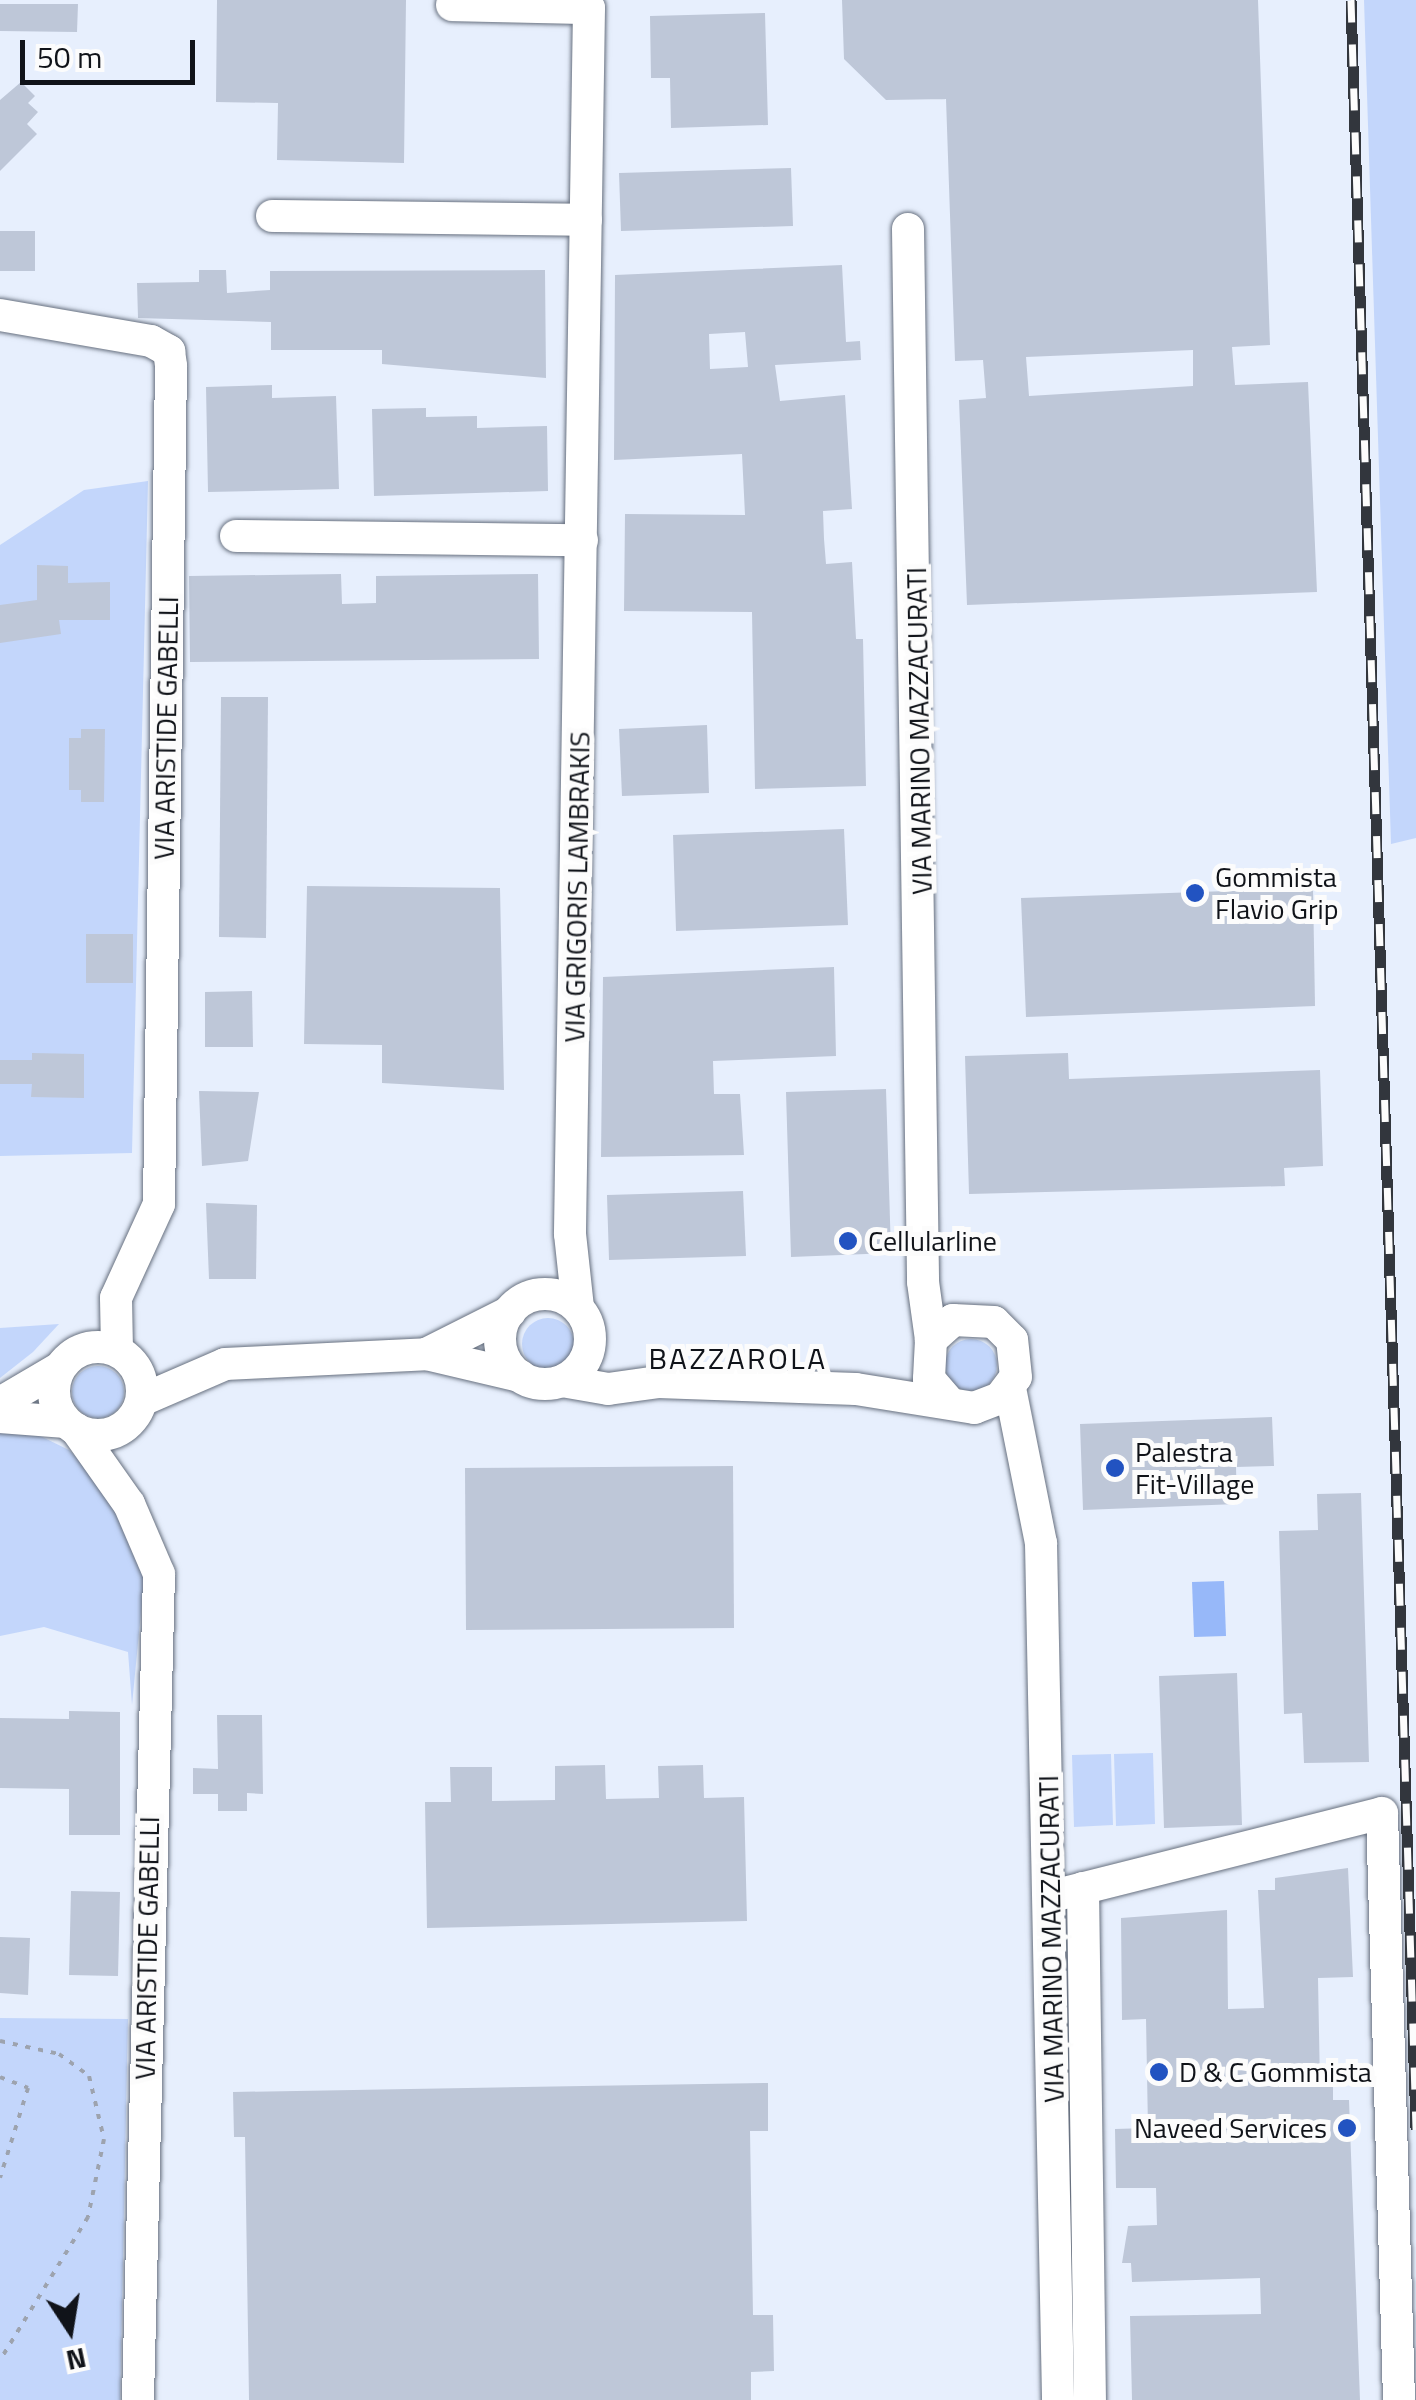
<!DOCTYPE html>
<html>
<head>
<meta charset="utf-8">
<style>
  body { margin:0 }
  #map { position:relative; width:1416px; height:2400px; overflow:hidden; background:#e7effd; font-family:"Titillium Web",sans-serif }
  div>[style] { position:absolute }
  .green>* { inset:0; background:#c3d6fb }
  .round { border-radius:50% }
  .water>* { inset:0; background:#97b8f9 }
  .building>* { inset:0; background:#bec7d8 }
  .path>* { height:4px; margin-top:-2px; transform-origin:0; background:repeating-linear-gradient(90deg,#9da3ae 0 5px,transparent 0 13px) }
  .roads { filter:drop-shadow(0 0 2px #67707f) drop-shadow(0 0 2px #67707f) }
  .minor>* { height:32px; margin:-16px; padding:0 16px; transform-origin:16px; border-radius:16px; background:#fff }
  .minor>.ring { margin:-16px; padding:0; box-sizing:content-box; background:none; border:32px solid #fff; border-radius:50% }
  .rail>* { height:11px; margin-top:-5.5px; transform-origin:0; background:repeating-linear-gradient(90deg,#fcfcfc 0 22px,#32363d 0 44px); box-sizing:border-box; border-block:2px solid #32363d }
  .dots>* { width:28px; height:28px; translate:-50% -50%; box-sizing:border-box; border:5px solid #fcfcfc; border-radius:50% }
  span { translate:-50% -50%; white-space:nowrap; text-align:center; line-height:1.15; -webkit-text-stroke:10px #fcfcfc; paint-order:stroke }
  .street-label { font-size:28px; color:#101319 }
  .poi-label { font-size:28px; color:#101319 }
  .left { translate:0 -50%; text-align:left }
  .right { translate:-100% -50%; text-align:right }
  .neighbourhood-label { font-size:30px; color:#101319; letter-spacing:2.5px }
  .north { position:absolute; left:20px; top:2280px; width:100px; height:100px; -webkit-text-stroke:8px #fcfcfc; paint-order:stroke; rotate:168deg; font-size:28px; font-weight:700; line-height:40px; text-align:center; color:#101319 }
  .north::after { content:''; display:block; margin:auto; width:35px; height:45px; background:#101319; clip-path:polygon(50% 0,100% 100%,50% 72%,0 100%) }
  .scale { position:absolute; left:20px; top:40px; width:175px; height:45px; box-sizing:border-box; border:5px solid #101319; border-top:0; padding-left:12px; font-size:30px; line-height:35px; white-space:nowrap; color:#101319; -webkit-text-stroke:8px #fcfcfc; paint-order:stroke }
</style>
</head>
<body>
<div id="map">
  <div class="green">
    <div style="clip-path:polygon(1364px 0,1416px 0,1416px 838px,1391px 844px)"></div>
    <div style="clip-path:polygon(148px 481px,132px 1153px,0 1156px,0 545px,84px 490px)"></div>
    <div class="round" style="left:522px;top:1318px;width:52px;height:52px"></div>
    <div style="clip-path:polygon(59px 1324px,33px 1352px,0 1378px,0 1328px)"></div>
    <div class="round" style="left:945px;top:1339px;width:52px;height:52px"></div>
    <div class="round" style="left:72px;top:1366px;width:52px;height:52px"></div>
    <div style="clip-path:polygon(0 1431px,32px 1432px,69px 1450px,90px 1471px,139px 1553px,144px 1581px,132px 1705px,128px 1652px,44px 1627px,0 1636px)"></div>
    <div style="clip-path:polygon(1153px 1753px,1155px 1824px,1116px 1826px,1114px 1754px)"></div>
    <div style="clip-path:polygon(1111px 1754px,1113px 1825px,1074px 1827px,1072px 1755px)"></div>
    <div style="clip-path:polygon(0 2018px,128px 2019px,120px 2400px,0 2400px)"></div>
  </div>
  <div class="water">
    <div style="clip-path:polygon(1224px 1581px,1226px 1636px,1194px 1637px,1192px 1582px)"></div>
  </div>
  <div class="building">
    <div style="clip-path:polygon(217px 0,406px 0,404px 163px,277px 160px,278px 103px,216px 102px)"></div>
    <div style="clip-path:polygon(evenodd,842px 0,1258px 0,1270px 345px,1232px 347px,1235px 385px,1308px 382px,1317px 592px,967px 605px,959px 400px,986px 398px,983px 360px,955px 361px,946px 99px,886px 100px,844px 59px,842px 0,1193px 350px,1193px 386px,1029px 396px,1026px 357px,1193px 350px)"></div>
    <div style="clip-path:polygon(0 4px,78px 4px,77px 32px,0 31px)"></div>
    <div style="clip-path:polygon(765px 13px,768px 125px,671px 128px,670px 78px,651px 78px,650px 16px)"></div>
    <div style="clip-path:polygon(21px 82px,35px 96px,28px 103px,38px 112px,27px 124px,37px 134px,0 171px,0 100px)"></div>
    <div style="clip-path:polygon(791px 168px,793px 226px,621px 231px,619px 173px)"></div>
    <div style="clip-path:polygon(0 231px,35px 231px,35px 271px,0 271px)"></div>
    <div style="clip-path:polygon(evenodd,842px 265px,846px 342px,860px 341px,861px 360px,775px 365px,780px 401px,845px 395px,852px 509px,823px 511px,824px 539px,826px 564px,852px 562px,856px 639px,863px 639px,866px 786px,755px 789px,752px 612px,624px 611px,625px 514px,745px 515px,742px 454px,614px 460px,615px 275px,842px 265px,745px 332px,748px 367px,710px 369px,709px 334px,745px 332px)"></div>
    <div style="clip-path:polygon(199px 270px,226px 270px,227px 293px,270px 290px,270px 271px,545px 270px,546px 378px,382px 364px,382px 350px,271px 350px,271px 322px,138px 318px,137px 283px,199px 282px)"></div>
    <div style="clip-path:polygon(272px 385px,272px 398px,336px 396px,339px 489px,208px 492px,206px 387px)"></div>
    <div style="clip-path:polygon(426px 408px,426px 417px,477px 416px,477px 428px,547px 426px,548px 491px,374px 496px,372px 409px)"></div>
    <div style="clip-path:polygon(37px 565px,68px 566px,68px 583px,110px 582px,110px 620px,59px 620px,61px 634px,0 643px,0 605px,37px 600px)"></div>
    <div style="clip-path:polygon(341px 574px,342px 604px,376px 603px,376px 576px,538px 574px,539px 659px,190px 662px,189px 576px)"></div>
    <div style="clip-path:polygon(221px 697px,268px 697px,266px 938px,219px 937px)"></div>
    <div style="clip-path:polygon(707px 725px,709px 793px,622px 796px,619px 729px)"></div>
    <div style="clip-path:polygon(81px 729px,105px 729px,104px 802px,81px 802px,81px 790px,69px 790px,69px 738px,81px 738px)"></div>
    <div style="clip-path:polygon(844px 829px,848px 925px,676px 931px,673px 835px)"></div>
    <div style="clip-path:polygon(307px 886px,500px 888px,504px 1090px,382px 1083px,382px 1045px,304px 1044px)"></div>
    <div style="clip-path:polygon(1313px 888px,1315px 1006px,1026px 1017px,1021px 898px)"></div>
    <div style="clip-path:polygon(86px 934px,133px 934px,133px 983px,86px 983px)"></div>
    <div style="clip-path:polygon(834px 967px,836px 1056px,713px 1061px,714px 1094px,740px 1094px,744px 1155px,601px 1157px,603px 977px)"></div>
    <div style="clip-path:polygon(252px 991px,253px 1047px,205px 1047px,205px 992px)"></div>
    <div style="clip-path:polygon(32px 1053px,84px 1054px,84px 1098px,31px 1097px,32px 1084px,0 1084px,0 1060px,32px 1060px)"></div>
    <div style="clip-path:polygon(1068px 1053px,1069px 1079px,1320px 1070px,1323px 1166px,1284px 1168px,1285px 1186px,969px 1194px,965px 1056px)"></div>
    <div style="clip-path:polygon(886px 1089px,891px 1253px,791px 1257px,786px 1092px)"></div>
    <div style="clip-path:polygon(199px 1091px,259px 1092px,248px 1161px,202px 1166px)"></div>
    <div style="clip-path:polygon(743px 1191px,746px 1256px,609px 1260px,607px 1195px)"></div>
    <div style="clip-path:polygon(206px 1203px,257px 1205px,256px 1279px,209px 1279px)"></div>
    <div style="clip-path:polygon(1272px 1417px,1274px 1466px,1236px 1467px,1237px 1504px,1083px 1510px,1080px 1424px)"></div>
    <div style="clip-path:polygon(733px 1466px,734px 1628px,466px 1630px,465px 1468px)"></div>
    <div style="clip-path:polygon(1361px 1493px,1369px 1762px,1304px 1763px,1302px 1713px,1284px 1714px,1279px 1531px,1318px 1530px,1317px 1494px)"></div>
    <div style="clip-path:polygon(1237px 1673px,1242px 1825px,1164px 1828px,1159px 1676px)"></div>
    <div style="clip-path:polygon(69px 1711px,120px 1712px,120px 1835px,69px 1835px,69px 1789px,0 1788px,0 1718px,69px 1719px)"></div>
    <div style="clip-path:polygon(217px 1715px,262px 1715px,263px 1794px,247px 1793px,247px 1811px,218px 1811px,218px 1794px,193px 1794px,193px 1768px,218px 1769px)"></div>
    <div style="clip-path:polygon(605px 1765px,606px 1799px,659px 1798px,658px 1766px,703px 1765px,704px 1798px,744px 1797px,747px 1921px,427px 1928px,425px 1802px,451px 1802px,450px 1767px,492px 1767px,492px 1801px,555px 1800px,555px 1766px)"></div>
    <div style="clip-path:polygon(1348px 1868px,1353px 1977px,1318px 1978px,1320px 2085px,1333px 2085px,1333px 2100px,1349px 2100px,1360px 2400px,1132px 2400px,1130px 2316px,1261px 2314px,1260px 2278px,1132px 2282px,1131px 2263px,1122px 2263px,1128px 2226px,1157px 2225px,1156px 2188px,1116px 2188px,1115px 2129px,1148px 2128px,1146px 2019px,1122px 2020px,1121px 1918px,1227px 1910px,1228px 2009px,1264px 2008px,1258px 1890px,1275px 1890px,1275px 1878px)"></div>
    <div style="clip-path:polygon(71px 1891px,120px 1892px,118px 1976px,69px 1975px)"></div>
    <div style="clip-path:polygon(0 1937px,30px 1938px,28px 1995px,0 1993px)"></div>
    <div style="clip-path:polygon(768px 2083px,768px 2131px,750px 2131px,753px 2315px,773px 2315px,774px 2371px,751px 2372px,751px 2400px,249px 2400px,245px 2137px,234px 2137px,233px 2092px)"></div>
  </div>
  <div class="path">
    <div style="left:0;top:2041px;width:60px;rotate:12.4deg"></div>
    <div style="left:59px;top:2054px;width:37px;rotate:36deg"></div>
    <div style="left:89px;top:2076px;width:65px;rotate:76.6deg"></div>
    <div style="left:104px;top:2139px;width:80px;rotate:101.6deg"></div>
    <div style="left:88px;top:2217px;width:168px;rotate:121.6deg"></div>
    <div style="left:0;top:2077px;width:30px;rotate:21deg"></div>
    <div style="left:28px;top:2088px;width:94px;rotate:107.3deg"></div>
  </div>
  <div class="roads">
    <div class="minor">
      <div style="left:452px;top:5px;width:137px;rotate:1.3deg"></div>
      <div style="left:589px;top:8px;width:1226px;rotate:90.89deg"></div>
      <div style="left:570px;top:1234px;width:74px;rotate:83.8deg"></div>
      <div style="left:272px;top:216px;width:314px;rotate:0.7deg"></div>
      <div style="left:908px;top:229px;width:1053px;rotate:89.18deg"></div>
      <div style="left:923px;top:1282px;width:59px;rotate:82.1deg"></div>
      <div style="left:0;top:315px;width:153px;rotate:9.8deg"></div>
      <div style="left:151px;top:341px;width:21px;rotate:29deg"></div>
      <div style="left:169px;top:351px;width:15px;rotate:82deg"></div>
      <div style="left:171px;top:366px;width:838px;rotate:90.82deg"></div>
      <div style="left:159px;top:1204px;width:103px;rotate:114.6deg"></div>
      <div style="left:116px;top:1298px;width:52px;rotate:88.9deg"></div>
      <div style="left:236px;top:536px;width:346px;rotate:0.7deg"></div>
      <div class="ring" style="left:500px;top:1294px;width:58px;height:58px"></div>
      <div class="ring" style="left:54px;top:1347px;width:56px;height:56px"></div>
      <div style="left:426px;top:1354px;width:94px;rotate:-26.6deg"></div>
      <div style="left:562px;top:1381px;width:47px;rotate:9.9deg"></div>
      <div style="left:608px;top:1389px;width:50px;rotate:-8deg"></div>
      <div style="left:658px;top:1382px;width:198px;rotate:2deg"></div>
      <div style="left:856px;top:1389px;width:120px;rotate:9.1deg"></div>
      <div style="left:974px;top:1408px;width:28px;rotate:-21deg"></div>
      <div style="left:1000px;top:1398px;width:26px;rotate:-53deg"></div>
      <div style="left:1016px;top:1377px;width:37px;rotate:-96deg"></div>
      <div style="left:1012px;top:1340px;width:25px;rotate:-135deg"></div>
      <div style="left:994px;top:1322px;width:41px;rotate:-177.2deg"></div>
      <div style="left:953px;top:1320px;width:30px;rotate:138deg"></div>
      <div style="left:931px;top:1340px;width:39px;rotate:93deg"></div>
      <div style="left:929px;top:1379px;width:29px;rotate:49deg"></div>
      <div style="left:1010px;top:1388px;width:158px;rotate:78.7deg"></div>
      <div style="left:1041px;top:1543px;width:857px;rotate:88.86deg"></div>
      <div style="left:142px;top:1400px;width:90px;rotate:-23.4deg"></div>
      <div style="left:225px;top:1364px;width:201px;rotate:-2.8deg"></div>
      <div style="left:426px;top:1354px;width:97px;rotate:13.2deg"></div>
      <div style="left:0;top:1403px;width:69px;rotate:-30.3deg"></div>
      <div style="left:0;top:1417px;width:66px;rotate:4.3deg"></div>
      <div style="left:76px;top:1429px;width:92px;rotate:54.8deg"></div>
      <div style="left:129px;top:1504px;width:76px;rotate:66.8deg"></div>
      <div style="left:159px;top:1574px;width:826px;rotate:91.46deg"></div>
      <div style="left:1083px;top:1888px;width:512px;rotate:89.22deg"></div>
      <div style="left:1052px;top:1896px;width:340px;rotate:-14.1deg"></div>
      <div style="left:1382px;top:1813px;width:587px;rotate:88.34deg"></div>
    </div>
  </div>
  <div class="rail">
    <div style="left:1351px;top:0;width:2130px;rotate:88.25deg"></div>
  </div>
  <div class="dots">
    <div style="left:1195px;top:893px;background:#2253c1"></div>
    <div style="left:848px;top:1241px;background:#2253c1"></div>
    <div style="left:1115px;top:1468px;background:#2253c1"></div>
    <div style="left:1159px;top:2072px;background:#2253c1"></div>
    <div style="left:1347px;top:2128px;background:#2253c1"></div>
  </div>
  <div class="street-label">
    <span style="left:166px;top:728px;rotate:-89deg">VIA ARISTIDE GABELLI</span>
    <span style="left:919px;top:731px;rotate:-91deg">VIA MARINO MAZZACURATI</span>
    <span style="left:577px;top:887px;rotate:-89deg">VIA GRIGORIS LAMBRAKIS</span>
    <span style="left:1051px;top:1939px;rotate:-91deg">VIA MARINO MAZZACURATI</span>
    <span style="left:147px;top:1948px;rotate:-89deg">VIA ARISTIDE GABELLI</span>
  </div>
  <div class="poi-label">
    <span class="left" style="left:1215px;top:893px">Gommista<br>Flavio Grip</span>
    <span class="left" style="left:868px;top:1241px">Cellularline</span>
    <span class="left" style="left:1135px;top:1468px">Palestra<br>Fit-Village</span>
    <span class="left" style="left:1179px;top:2072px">D &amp; C Gommista</span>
    <span class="right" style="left:1327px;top:2128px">Naveed Services</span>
  </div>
  <div class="neighbourhood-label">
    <span style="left:738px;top:1358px">BAZZAROLA</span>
  </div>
  <div class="north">N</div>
  <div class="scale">50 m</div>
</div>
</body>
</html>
